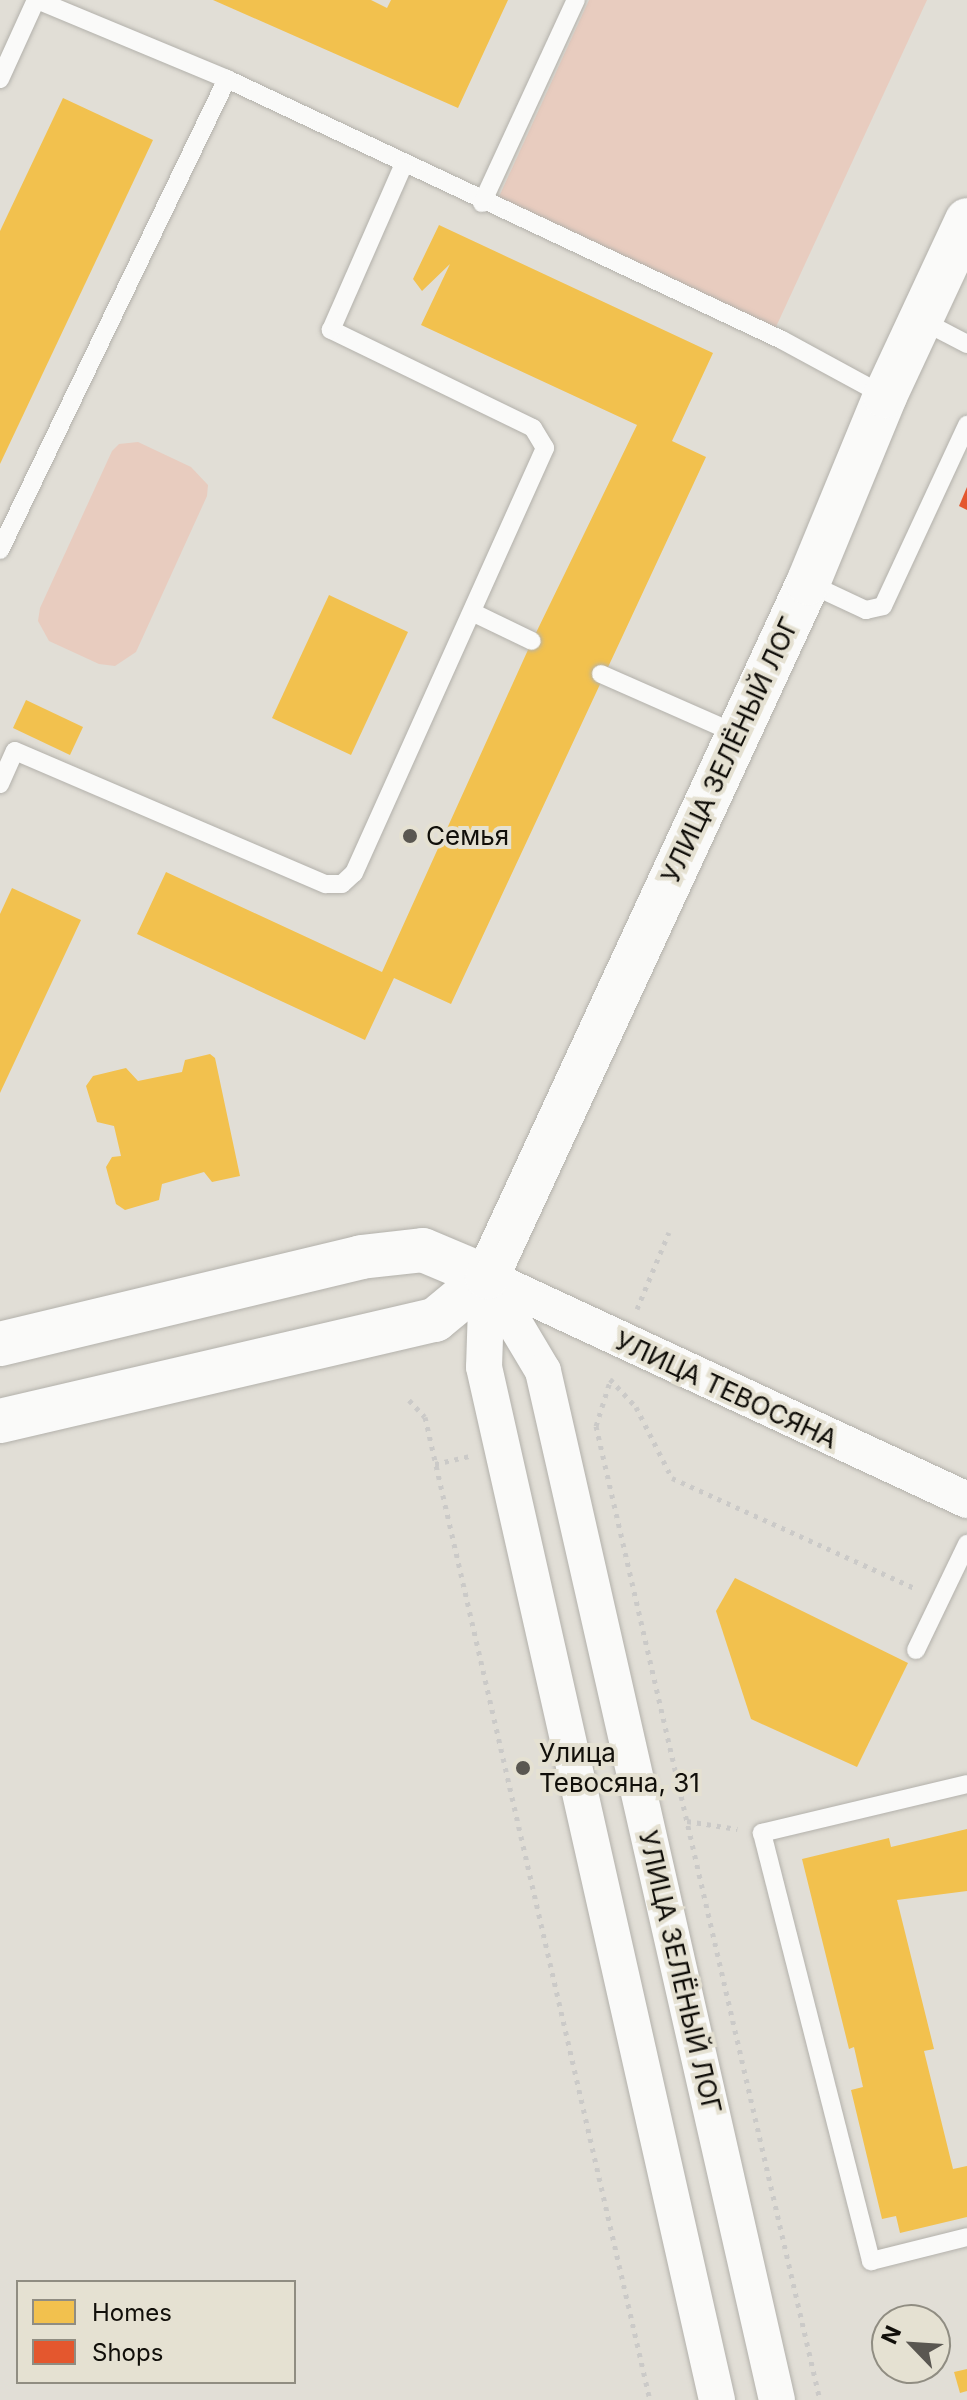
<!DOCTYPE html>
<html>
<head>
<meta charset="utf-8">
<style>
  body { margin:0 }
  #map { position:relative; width:967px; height:2400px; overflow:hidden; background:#e1ded6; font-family:Inter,sans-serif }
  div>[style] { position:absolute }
  .green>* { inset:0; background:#e8ccbf }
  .homes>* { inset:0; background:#f2c14e }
  .shops>* { inset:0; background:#e4572e }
  .path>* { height:5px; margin-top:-2.5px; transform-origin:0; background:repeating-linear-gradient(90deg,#cbcac8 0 4px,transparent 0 10px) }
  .roads { filter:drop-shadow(0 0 2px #b3b1ab) drop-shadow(0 0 2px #b3b1ab) }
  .service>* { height:18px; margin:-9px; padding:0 9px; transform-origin:9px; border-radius:9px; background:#fafaf9 }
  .minor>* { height:36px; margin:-18px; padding:0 18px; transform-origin:18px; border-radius:18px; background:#fafaf9 }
  .tertiary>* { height:44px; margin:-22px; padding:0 22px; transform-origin:22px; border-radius:22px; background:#fafaf9 }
  .dots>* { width:22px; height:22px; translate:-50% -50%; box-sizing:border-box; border:4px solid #e5e1d2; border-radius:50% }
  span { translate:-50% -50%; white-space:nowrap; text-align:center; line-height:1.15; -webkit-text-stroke:8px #e5e1d2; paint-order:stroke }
  .street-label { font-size:26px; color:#110f0a }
  .poi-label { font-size:26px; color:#110f0a }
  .left { translate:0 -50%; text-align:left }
  .legend { position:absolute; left:16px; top:2280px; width:280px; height:104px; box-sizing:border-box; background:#e5e1d2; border:2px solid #908d82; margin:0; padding:10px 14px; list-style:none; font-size:24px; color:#110f0a }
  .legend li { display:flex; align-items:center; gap:16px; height:40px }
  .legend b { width:40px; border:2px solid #908d82 }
  .north { position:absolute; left:871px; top:2304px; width:80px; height:80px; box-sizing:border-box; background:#e5e1d2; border:2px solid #908d82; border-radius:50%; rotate:295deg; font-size:22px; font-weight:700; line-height:32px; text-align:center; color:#110f0a }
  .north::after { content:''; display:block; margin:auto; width:28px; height:36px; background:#5a5751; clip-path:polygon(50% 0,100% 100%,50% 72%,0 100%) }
</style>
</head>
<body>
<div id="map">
  <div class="green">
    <div style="clip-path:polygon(589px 0,927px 0,775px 329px,497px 201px)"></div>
    <div style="clip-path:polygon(138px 442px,191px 467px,208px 485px,207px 496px,136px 652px,115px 666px,99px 664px,49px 641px,38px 621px,40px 608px,112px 451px,119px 444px)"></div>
  </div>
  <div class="homes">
    <div style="clip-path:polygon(213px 0,371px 0,387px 8px,391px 0,508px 0,458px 108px)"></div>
    <div style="clip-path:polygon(63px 98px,153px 140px,0 464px,0 231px)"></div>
    <div style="clip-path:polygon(439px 225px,713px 353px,672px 441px,706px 457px,451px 1004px,394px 978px,365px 1040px,137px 934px,166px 872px,382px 972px,532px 641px,637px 425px,421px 325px,450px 264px,422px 291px,413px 279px)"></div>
    <div style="clip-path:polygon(329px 595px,408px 632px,351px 755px,272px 718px)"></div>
    <div style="clip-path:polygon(26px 700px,83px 727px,70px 755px,13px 728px)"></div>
    <div style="clip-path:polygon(12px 888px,81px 920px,0 1093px,0 914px)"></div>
    <div style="clip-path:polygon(210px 1054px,215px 1058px,240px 1176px,212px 1182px,204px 1172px,162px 1184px,159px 1200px,125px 1210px,116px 1204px,106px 1167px,112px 1157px,121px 1156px,114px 1126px,97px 1122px,86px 1086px,93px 1076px,126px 1068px,138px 1081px,182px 1072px,185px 1060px)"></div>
    <div style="clip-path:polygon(735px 1578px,908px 1663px,857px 1767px,751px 1719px,716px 1611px)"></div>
    <div style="clip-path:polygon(967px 1829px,967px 1891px,897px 1900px,934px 2049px,924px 2051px,953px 2169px,967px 2166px,967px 2217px,900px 2233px,896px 2216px,882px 2219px,851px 2090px,863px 2087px,854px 2047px,849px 2049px,802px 1859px,889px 1838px,891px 1847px)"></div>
    <div style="clip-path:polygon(967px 2369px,967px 2391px,960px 2393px,954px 2372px)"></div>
  </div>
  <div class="shops">
    <div style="clip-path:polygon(967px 487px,967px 510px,959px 506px)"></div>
  </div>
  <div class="path">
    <div style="left:637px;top:1309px;width:83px;rotate:-67.4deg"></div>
    <div style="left:610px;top:1379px;width:38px;rotate:47deg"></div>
    <div style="left:636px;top:1407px;width:80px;rotate:63.1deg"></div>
    <div style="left:672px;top:1478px;width:269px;rotate:24.4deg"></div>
    <div style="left:409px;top:1400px;width:23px;rotate:47deg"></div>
    <div style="left:425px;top:1417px;width:1008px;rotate:77.11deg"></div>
    <div style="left:596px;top:1426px;width:999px;rotate:77.05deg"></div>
    <div style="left:596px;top:1426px;width:50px;rotate:-72.6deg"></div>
    <div style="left:435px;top:1464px;width:35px;rotate:-13deg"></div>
    <div style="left:687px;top:1821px;width:51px;rotate:9.1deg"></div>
  </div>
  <div class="roads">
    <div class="service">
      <div style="left:37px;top:0;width:206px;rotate:22.6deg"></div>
      <div style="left:227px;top:79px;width:613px;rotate:25.19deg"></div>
      <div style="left:782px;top:340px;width:117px;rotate:28.5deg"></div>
      <div style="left:0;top:79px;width:87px;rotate:-65.5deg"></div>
      <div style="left:482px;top:203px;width:224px;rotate:-65.2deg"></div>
      <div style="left:921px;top:320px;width:52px;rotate:27.6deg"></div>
      <div style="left:0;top:550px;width:523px;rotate:-64.27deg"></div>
      <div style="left:808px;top:583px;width:64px;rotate:25deg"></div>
      <div style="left:866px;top:610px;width:17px;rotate:-13deg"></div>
      <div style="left:883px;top:606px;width:200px;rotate:-65.1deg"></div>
      <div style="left:474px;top:613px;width:64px;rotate:25.8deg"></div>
      <div style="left:601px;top:674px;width:149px;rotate:23.8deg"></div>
      <div style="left:0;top:784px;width:36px;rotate:-66deg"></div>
      <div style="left:15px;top:751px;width:338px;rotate:23.2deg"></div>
      <div style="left:326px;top:884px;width:16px"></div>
      <div style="left:342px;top:884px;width:16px;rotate:-43deg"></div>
      <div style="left:354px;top:873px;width:466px;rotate:-65.8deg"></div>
      <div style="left:545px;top:448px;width:23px;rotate:-121deg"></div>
      <div style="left:533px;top:428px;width:225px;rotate:-154.1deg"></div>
      <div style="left:331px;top:330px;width:179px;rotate:-66.3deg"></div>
      <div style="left:916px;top:1650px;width:118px;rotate:-64.3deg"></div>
      <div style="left:967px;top:1784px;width:211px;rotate:166.6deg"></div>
      <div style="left:762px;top:1833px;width:442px;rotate:75.7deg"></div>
      <div style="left:871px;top:2261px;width:99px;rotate:-14deg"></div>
    </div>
    <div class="minor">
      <div style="left:487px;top:1277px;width:109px;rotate:59.2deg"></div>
      <div style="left:543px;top:1371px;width:1055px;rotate:77.19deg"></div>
      <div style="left:487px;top:1277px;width:90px;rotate:91.9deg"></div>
      <div style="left:484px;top:1367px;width:1059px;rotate:77.29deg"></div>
      <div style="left:487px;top:1277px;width:529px;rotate:24.92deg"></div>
    </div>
    <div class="tertiary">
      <div style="left:0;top:1344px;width:371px;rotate:-13.5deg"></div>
      <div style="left:361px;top:1257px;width:62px;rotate:-6.4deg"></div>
      <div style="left:423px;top:1250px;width:69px;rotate:22.9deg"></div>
      <div style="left:0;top:1421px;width:447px;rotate:-13.1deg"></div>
      <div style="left:435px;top:1320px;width:67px;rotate:-39.6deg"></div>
      <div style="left:487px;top:1277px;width:765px;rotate:-65.18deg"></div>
      <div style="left:808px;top:583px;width:202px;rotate:-67.6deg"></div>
      <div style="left:885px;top:396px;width:194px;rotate:-65deg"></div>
    </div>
  </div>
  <div class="dots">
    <div style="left:410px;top:836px;background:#5a5751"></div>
    <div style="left:523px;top:1768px;background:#5a5751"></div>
  </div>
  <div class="street-label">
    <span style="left:730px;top:750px;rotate:-65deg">УЛИЦА ЗЕЛЁНЫЙ ЛОГ</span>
    <span style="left:726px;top:1390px;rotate:25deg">УЛИЦА ТЕВОСЯНА</span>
    <span style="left:680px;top:1972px;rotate:77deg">УЛИЦА ЗЕЛЁНЫЙ ЛОГ</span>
  </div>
  <div class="poi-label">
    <span class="left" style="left:426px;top:836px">Семья</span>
    <span class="left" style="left:539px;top:1768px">Улица<br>Тевосяна, 31</span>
  </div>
  <ul class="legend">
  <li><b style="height:22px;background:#f2c14e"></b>Homes</li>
  <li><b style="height:22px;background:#e4572e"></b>Shops</li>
  </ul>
  <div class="north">N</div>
</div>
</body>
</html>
